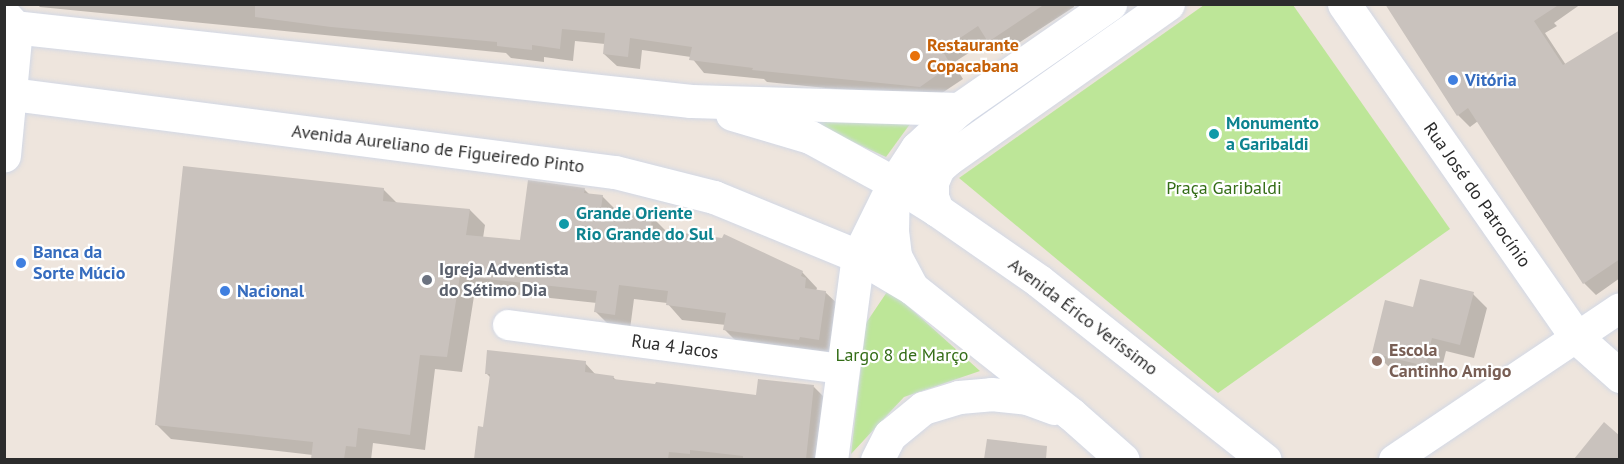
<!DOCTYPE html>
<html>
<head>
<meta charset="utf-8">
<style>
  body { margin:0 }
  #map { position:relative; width:1624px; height:464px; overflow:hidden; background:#eee5dd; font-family:"PT Sans",sans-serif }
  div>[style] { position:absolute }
  .green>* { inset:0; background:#bde698 }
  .shadow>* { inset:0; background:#0003 }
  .building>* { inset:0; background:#c9c2bd }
  .roads { filter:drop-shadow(0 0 2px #d2d8e5) drop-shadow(0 0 2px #d2d8e5) }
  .minor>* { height:30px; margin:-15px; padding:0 15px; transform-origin:15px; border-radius:15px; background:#fff }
  .tertiary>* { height:33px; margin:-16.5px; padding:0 16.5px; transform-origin:16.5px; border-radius:16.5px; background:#fff }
  .secondary>* { height:33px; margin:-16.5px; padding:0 16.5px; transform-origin:16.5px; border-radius:16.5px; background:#fff }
  .dots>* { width:16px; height:16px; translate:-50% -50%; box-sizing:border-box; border:3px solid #fff; border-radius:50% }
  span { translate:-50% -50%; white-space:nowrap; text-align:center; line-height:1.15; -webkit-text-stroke:4.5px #fff; paint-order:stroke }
  .food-label { font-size:18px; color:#c56008; font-weight:700 }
  .left { translate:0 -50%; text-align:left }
  .shop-label { font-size:18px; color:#366cbe; font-weight:700 }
  .culture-label { font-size:18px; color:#0d838f; font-weight:700 }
  .street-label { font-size:18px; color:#2c2c2c }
  .park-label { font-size:18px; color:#346d17 }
  .worship-label { font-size:18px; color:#5b616d; font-weight:700 }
  .education-label { font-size:18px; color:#785e54; font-weight:700 }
  .frame { position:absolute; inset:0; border:6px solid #2c2c2c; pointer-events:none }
</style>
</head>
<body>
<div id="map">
  <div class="green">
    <div style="clip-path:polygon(1204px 5px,1293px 5px,1450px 229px,1218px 393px,959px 178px)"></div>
    <div style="clip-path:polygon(803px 119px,910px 124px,886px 157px)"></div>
    <div style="clip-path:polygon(889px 289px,980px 371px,904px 397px,851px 454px,866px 323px)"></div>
  </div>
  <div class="shadow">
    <div style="clip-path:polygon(37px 4px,1074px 4px,1074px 7px,1002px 54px,989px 40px,953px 63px,963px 79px,933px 99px,767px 82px,764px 79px,704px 73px,691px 57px,642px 50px,640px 69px,617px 66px,604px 54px,605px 44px,575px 41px,573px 61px,544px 57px,544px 62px,511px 58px,506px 53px,40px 7px)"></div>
    <div style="clip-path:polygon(1386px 4px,1581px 4px,1554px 23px,1557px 26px,1545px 33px,1566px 65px,1620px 32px,1620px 278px,1596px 295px,1584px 283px,1478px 121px,1470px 127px,1458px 115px)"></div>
    <div style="clip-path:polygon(383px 189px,398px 204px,470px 210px,485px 225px,483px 238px,521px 241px,584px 189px,590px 195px,602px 196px,618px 212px,651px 216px,667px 232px,802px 272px,817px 288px,816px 291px,825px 292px,841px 307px,834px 354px,740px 345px,725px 330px,726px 325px,682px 320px,667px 303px,634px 299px,630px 329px,611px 327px,596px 312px,597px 303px,475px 290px,462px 372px,435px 369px,425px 450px,373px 443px,371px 460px,312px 460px,313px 455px,171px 439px,156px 424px)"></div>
    <div style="clip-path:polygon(1473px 294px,1487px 308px,1474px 358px,1446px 351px,1439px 379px,1388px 366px,1374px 352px,1414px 309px)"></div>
    <div style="clip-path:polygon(585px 363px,596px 375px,613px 377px,617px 381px,757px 397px,814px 387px,825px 398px,818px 460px,475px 460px,480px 428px,485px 428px,491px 378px,486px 373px)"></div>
    <div style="clip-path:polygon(1604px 424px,1620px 438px,1620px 460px,1576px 460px)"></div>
  </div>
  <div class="building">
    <div style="clip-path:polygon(255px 4px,1045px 4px,988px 42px,978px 26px,942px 50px,951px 65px,920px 87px,752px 70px,753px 68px,689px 60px,692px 47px,630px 38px,628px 57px,603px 54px,605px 33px,562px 29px,560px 49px,532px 45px,532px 50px,497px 46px,497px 42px,331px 27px,255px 17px)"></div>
    <div style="clip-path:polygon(1385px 4px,1560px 4px,1534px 21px,1563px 65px,1620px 30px,1620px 259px,1583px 284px,1468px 108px,1457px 116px)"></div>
    <div style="clip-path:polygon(183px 166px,384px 188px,383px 201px,470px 209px,466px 235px,520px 240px,528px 180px,585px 188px,584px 193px,603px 195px,601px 208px,652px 215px,651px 229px,722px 238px,724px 234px,803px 271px,801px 276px,806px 278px,805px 288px,826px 291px,819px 340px,800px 337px,799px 340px,723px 330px,726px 313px,666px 305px,668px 291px,619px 285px,615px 315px,594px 312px,597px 291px,460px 276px,447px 357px,420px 355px,410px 435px,358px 428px,356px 447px,346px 446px,344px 459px,311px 459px,313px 442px,155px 425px)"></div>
    <div style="clip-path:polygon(1420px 279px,1474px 292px,1460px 345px,1432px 338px,1425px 366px,1372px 353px,1385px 300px,1413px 307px)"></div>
    <div style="clip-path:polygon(487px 350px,586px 361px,585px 372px,614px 376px,613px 379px,655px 384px,656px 382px,756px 395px,758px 379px,814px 385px,806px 459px,743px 459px,743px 456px,690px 450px,690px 454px,669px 452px,668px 459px,474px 459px,478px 426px,483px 427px,490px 374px,485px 374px)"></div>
    <div style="clip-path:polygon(1604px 422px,1620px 436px,1620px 459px,1574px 459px)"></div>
    <div style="clip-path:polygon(987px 439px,1047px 446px,1046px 459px,984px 459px)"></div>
  </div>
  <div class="roads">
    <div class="minor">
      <div style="left:508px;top:325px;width:338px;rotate:7.5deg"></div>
      <div style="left:1394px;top:460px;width:272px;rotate:-33.9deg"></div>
    </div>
    <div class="tertiary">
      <div style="left:1344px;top:4px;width:406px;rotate:55.1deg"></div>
      <div style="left:1576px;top:337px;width:59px;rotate:41.6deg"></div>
      <div style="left:4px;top:15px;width:18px;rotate:47deg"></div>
      <div style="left:16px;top:28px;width:128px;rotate:95.4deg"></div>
    </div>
    <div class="secondary">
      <div style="left:4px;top:26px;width:691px;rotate:6.23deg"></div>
      <div style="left:691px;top:101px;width:268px;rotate:1.7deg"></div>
      <div style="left:4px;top:93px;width:616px;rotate:7.37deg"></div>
      <div style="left:615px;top:172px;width:102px;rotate:14.2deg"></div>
      <div style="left:714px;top:197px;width:156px;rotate:22.3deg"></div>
      <div style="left:858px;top:256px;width:63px;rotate:30.7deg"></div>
      <div style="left:912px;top:288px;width:203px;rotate:38.4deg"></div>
      <div style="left:1071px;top:414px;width:69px;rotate:41.5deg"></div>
      <div style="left:732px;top:114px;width:81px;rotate:16.4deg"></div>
      <div style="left:810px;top:137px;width:96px;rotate:28.7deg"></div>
      <div style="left:894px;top:183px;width:51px;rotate:32.1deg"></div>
      <div style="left:937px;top:210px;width:124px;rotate:34.8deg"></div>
      <div style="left:1039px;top:281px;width:288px;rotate:38.4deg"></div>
      <div style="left:893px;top:187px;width:44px;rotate:91.3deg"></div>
      <div style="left:892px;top:231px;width:25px;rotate:83deg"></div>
      <div style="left:895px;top:256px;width:36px;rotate:62deg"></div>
      <div style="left:937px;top:210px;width:14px;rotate:-111deg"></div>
      <div style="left:932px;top:197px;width:15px;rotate:-90deg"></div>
      <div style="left:932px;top:182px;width:15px;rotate:-67deg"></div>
      <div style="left:938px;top:168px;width:13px;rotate:-42deg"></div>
      <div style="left:948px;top:159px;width:269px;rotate:-35.2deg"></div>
      <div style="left:831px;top:460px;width:206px;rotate:-82.5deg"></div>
      <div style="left:858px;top:256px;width:81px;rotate:-63.7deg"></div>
      <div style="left:894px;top:183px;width:42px;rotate:-56.7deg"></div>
      <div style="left:917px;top:148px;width:57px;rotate:-42.9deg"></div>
      <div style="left:959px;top:109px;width:184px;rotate:-34.8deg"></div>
      <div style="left:877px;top:460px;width:28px;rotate:-63deg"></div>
      <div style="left:890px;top:435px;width:43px;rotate:-39.3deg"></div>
      <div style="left:923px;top:408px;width:38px;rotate:-17deg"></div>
      <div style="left:959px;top:397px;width:32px;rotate:-5deg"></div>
      <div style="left:991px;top:394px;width:36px;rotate:6deg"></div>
      <div style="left:1027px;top:398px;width:29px;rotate:20deg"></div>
    </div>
  </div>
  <div class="dots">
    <div style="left:915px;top:56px;background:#e8710a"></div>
    <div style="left:1453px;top:80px;background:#3f7fe0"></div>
    <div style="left:1214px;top:134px;background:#0f9aa8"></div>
    <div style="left:564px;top:224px;background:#0f9aa8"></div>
    <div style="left:21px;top:263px;background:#3f7fe0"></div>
    <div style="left:427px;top:280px;background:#6b7280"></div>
    <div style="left:225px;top:291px;background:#3f7fe0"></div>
    <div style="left:1377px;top:361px;background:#8d6e63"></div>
  </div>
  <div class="food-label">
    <span class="left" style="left:927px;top:56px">Restaurante<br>Copacabana</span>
  </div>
  <div class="shop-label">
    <span class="left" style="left:1465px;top:80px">Vitória</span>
    <span class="left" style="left:33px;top:263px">Banca da<br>Sorte Múcio</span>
    <span class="left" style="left:237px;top:291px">Nacional</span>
  </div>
  <div class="culture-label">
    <span class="left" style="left:1226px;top:134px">Monumento<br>a Garibaldi</span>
    <span class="left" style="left:576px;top:224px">Grande Oriente<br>Rio Grande do Sul</span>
  </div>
  <div class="street-label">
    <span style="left:438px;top:149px;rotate:7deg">Avenida Aureliano de Figueiredo Pinto</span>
    <span style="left:1477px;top:195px;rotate:55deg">Rua José do Patrocínio</span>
    <span style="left:1083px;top:317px;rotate:37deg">Avenida Érico Veríssimo</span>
    <span style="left:675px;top:347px;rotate:8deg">Rua 4 Jacos</span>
  </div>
  <div class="park-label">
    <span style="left:1224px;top:188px">Praça Garibaldi</span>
    <span style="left:902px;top:355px">Largo 8 de Março</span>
  </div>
  <div class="worship-label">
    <span class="left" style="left:439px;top:280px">Igreja Adventista<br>do Sétimo Dia</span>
  </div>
  <div class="education-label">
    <span class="left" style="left:1389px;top:361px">Escola<br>Cantinho Amigo</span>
  </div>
  <div class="frame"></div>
</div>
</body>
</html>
